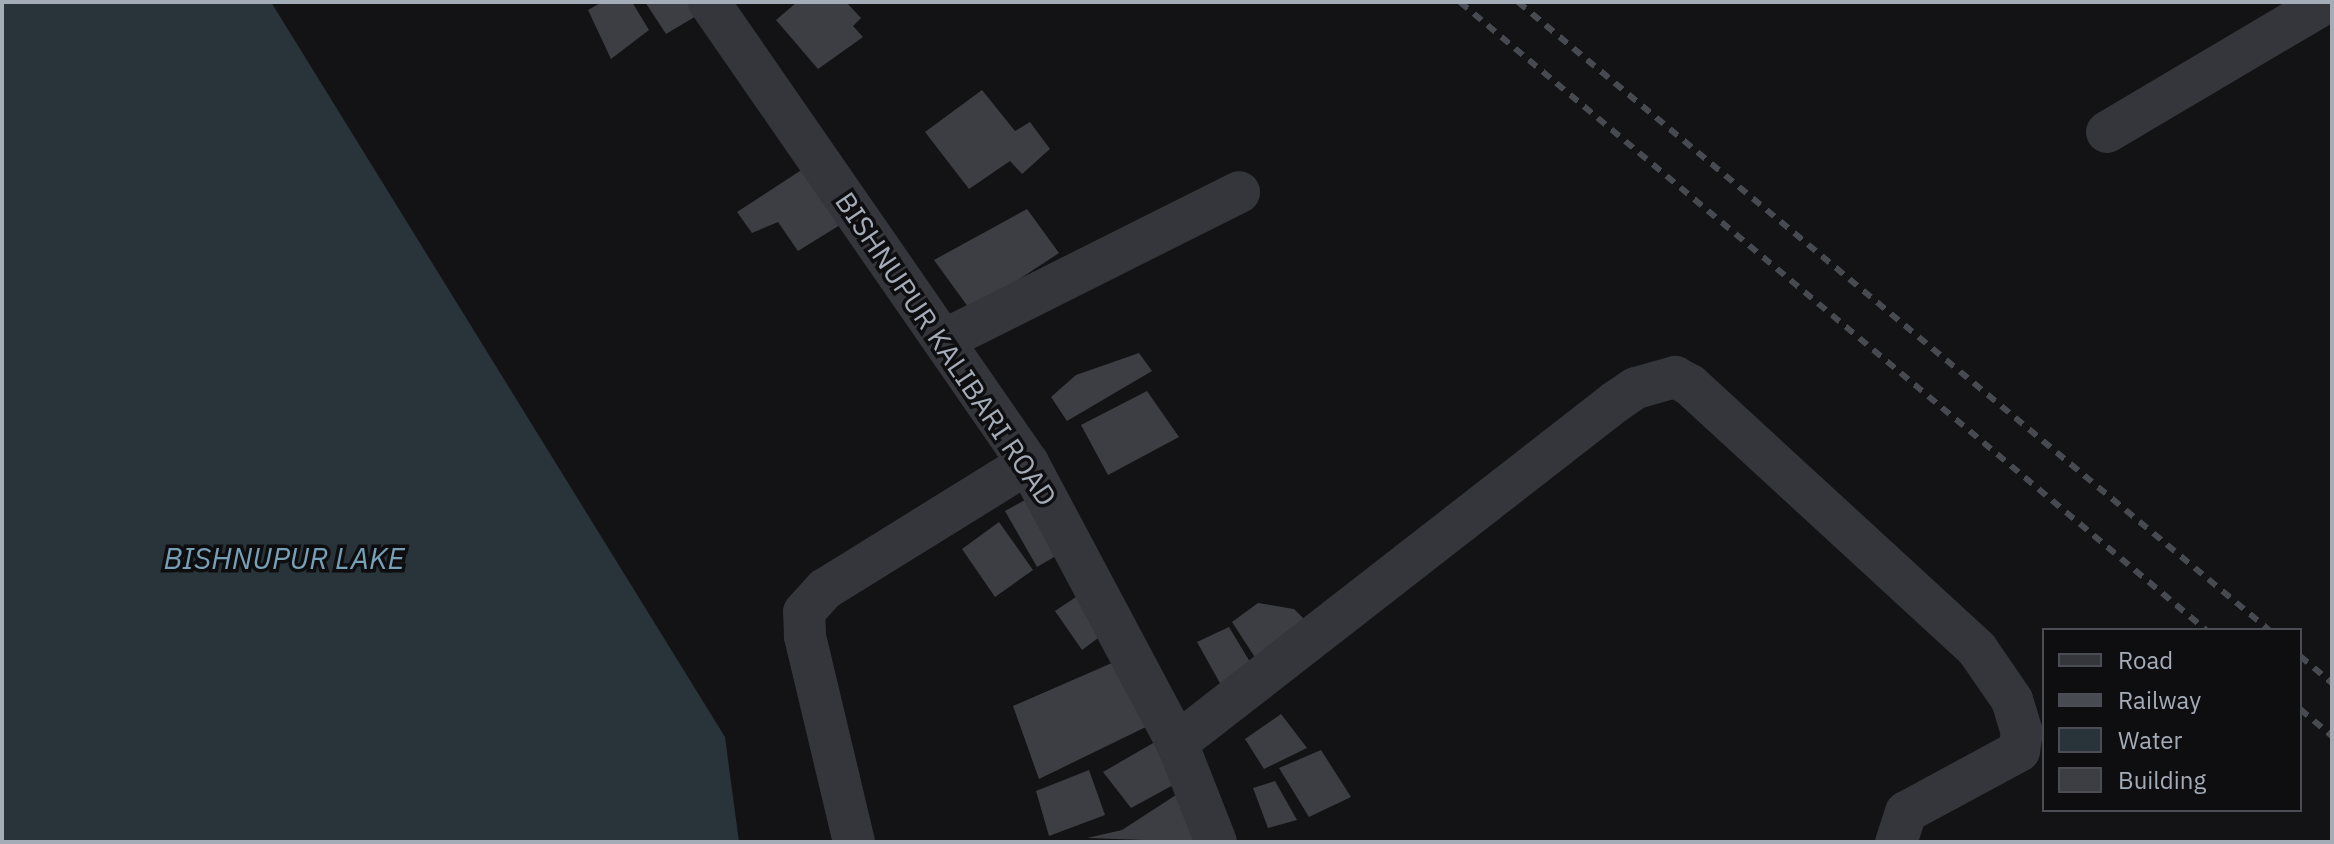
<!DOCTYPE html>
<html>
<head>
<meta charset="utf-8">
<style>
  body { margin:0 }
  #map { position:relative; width:2334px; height:844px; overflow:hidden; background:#131315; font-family:"IBM Plex Sans",sans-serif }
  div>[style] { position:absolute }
  .water>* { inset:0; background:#28343a }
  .building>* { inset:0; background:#3d3e43 }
  .street>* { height:42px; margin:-21px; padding:0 21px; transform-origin:21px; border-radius:21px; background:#34363b }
  .rail>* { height:6px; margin-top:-3px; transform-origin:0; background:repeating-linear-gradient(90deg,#474a50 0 10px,transparent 0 18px) }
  span { translate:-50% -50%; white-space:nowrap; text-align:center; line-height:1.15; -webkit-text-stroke:7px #0e0e10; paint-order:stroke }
  .street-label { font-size:28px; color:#a4acb7 }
  .water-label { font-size:30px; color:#779fb6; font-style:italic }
  .frame { position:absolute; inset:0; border:4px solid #a4acb7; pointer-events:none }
  .legend { position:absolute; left:2042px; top:628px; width:260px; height:184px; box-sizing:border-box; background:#0e0e10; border:2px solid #4a4d53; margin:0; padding:10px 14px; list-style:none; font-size:24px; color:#a4acb7 }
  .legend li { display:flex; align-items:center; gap:16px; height:40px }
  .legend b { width:40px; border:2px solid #4a4d53 }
</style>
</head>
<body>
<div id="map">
  <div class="water">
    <div style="clip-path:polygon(2px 2px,271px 2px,725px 737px,739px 842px,2px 842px)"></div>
  </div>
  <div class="building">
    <div style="clip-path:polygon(602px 2px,632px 2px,649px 30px,611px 59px,588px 10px)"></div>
    <div style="clip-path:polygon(645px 2px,695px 2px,703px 12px,666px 34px)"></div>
    <div style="clip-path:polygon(797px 2px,846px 2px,861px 18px,853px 26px,863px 37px,818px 69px,776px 20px)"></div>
    <div style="clip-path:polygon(982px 90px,1015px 131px,1030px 122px,1050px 149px,1022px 174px,1010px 161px,969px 189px,925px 132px)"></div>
    <div style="clip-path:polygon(806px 167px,848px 220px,798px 251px,778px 222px,752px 233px,737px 212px)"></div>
    <div style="clip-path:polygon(1027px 209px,1059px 253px,971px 311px,934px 260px)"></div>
    <div style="clip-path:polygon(1139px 353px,1152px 371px,1067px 421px,1051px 397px,1076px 375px)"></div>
    <div style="clip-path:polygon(1147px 391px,1179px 437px,1108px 475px,1081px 425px)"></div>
    <div style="clip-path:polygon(1036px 494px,1068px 549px,1037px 567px,1005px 511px)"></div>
    <div style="clip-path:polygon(999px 522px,1033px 570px,995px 597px,962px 549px)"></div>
    <div style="clip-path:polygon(1079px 595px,1105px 633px,1082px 650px,1055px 611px)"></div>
    <div style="clip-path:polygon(1258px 603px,1294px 609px,1311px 626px,1258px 662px,1232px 622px)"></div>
    <div style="clip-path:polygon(1229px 627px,1253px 667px,1221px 685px,1197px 642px)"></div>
    <div style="clip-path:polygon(1121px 659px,1154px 723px,1039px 779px,1013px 706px)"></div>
    <div style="clip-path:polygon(1281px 714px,1307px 748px,1264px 769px,1245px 739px)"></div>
    <div style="clip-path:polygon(1160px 739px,1177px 783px,1131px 808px,1103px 772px)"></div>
    <div style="clip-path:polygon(1321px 750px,1351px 797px,1309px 817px,1279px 768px)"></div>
    <div style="clip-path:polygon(1089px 770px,1105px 815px,1049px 836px,1036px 791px)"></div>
    <div style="clip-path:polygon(1275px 781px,1297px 820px,1268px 828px,1253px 788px)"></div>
    <div style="clip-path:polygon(1179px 793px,1202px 842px,1087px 838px,1122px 830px)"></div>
  </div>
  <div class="street">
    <div style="left:709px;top:2px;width:561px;rotate:55.32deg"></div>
    <div style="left:1028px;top:463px;width:317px;rotate:62deg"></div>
    <div style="left:1177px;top:743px;width:106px;rotate:68.5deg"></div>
    <div style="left:2107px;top:132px;width:256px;rotate:-30.6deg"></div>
    <div style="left:944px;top:340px;width:330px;rotate:-26.6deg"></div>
    <div style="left:1177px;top:743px;width:555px;rotate:-37.9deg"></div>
    <div style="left:1615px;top:402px;width:25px;rotate:-34deg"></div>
    <div style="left:1636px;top:388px;width:41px;rotate:-15.8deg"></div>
    <div style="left:1675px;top:377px;width:17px;rotate:28deg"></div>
    <div style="left:1690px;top:385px;width:390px;rotate:42.6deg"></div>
    <div style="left:1977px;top:649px;width:62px;rotate:55.5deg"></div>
    <div style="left:2012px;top:700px;width:34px;rotate:73deg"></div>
    <div style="left:2022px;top:732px;width:19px;rotate:99deg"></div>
    <div style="left:2019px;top:751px;width:128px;rotate:151.6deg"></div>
    <div style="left:1906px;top:812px;width:32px;rotate:108deg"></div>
    <div style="left:854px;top:842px;width:212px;rotate:-103.4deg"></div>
    <div style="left:805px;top:636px;width:24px;rotate:-92deg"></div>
    <div style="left:804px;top:612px;width:31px;rotate:-48deg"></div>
    <div style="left:825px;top:589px;width:239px;rotate:-31.8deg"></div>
  </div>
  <div class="rail">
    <div style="left:1460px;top:2px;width:975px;rotate:40.09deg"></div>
    <div style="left:1518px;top:2px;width:979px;rotate:39.9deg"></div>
    <div style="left:2300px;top:656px;width:42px;rotate:40.2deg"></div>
    <div style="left:2300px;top:709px;width:42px;rotate:40.2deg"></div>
  </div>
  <div class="street-label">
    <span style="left:946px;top:349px;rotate:56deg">BISHNUPUR KALIBARI ROAD</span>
  </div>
  <div class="water-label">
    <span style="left:284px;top:558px">BISHNUPUR LAKE</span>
  </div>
  <div class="frame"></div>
  <ul class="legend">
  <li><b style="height:10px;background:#34363b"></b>Road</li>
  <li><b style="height:10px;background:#474a50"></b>Railway</li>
  <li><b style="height:22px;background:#28343a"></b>Water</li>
  <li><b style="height:22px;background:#3d3e43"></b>Building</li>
  </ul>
</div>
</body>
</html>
